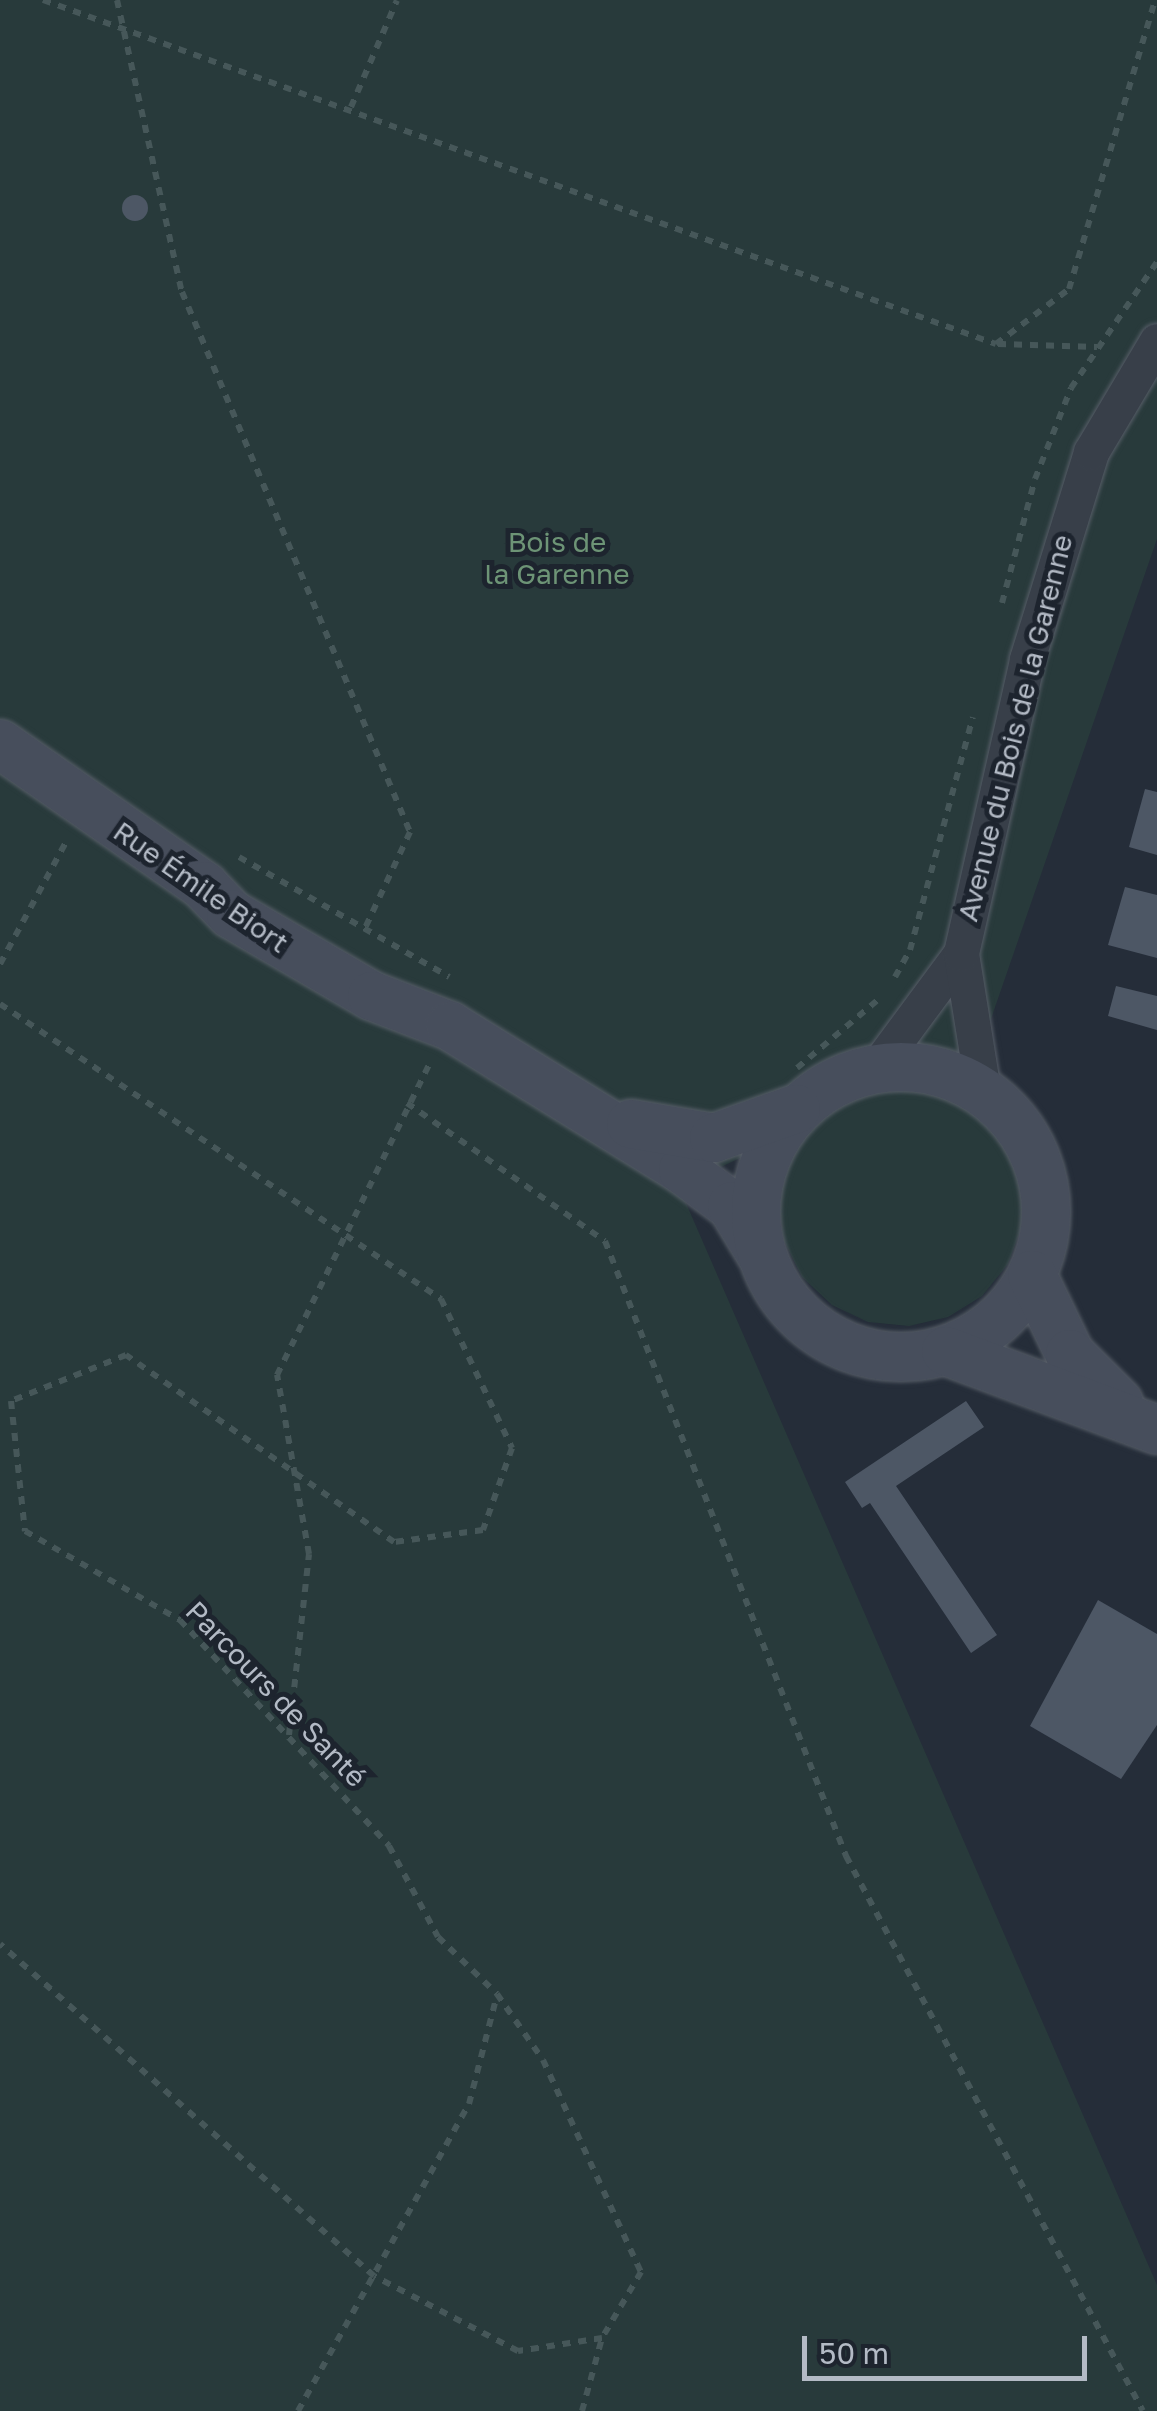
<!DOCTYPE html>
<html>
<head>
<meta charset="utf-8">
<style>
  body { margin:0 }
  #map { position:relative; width:1157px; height:2411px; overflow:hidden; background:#252d39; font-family:"Golos Text",sans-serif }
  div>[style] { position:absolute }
  .green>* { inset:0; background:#283a3b }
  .building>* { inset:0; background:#4d5765 }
  .round { border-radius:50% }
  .path>* { height:6px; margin-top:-3px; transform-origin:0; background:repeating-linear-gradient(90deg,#465759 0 8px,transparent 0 16px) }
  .roads { filter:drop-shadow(0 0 2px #565d67) drop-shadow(0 0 2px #565d67) }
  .street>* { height:35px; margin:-17.5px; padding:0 17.5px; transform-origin:17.5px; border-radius:17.5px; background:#383f49 }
  .secondary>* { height:48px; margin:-24px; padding:0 24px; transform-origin:24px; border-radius:24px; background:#474e5c }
  .secondary>.ring { margin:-24px; padding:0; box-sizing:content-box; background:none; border:48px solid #474e5c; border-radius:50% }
  span { translate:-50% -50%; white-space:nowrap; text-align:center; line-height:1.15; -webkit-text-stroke:10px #1d242e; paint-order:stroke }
  .park-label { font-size:28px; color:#6d9476 }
  .street-label { font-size:28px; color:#b3bac5 }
  .scale { position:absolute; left:802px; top:2336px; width:285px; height:45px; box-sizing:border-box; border:5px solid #b3bac5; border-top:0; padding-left:12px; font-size:30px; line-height:35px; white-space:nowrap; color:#b3bac5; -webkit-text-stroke:8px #1d242e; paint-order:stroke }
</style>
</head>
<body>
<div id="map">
  <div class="green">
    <div style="clip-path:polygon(0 0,1157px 0,1157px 539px,983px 1042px,902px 1081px,952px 1092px,986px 1115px,1010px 1148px,1022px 1186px,1022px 1226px,1008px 1264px,982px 1296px,948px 1317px,909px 1326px,868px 1322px,832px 1305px,802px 1277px,784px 1241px,778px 1201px,785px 1162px,803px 1128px,679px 1187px,1157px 2285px,1157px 2411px,0 2411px)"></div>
  </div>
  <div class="building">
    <div class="round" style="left:122px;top:195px;width:26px;height:26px"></div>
    <div style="clip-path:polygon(1145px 789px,1157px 792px,1157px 855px,1129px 847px)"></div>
    <div style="clip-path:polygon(1125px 887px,1157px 895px,1157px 958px,1108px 945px)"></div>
    <div style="clip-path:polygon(1116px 986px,1157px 996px,1157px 1030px,1108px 1016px)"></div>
    <div style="clip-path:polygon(966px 1401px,984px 1427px,896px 1486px,997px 1635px,971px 1653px,870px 1503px,862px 1508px,845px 1482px)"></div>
    <div style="clip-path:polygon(1098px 1600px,1157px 1634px,1157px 1725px,1121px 1779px,1030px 1726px)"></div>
  </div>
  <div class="path">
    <div style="left:43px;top:0;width:1013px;rotate:19.85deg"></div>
    <div style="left:996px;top:344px;width:91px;rotate:-37deg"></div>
    <div style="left:1069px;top:289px;width:302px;rotate:-73.4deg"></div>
    <div style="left:117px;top:0;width:299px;rotate:77.5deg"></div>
    <div style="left:182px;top:292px;width:586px;rotate:67.11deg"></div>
    <div style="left:410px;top:832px;width:106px;rotate:115.1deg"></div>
    <div style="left:351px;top:107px;width:116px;rotate:-66.7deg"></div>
    <div style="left:998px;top:344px;width:99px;rotate:1.7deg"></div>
    <div style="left:1002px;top:603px;width:128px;rotate:-75.1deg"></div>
    <div style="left:1035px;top:479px;width:98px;rotate:-68.4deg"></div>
    <div style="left:1071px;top:388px;width:153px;rotate:-55.7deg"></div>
    <div style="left:239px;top:857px;width:242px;rotate:29.7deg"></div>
    <div style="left:0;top:964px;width:143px;rotate:-61.6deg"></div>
    <div style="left:895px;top:977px;width:31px;rotate:-61deg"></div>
    <div style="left:910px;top:950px;width:241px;rotate:-74.9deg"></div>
    <div style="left:0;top:1004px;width:531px;rotate:33.78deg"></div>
    <div style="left:441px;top:1299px;width:165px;rotate:64.5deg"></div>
    <div style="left:512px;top:1448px;width:87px;rotate:109.5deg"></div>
    <div style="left:483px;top:1530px;width:90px;rotate:172.3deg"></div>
    <div style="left:394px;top:1542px;width:327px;rotate:-145.1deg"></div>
    <div style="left:126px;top:1355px;width:124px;rotate:158.2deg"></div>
    <div style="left:11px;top:1401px;width:131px;rotate:83.9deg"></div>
    <div style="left:25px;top:1531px;width:179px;rotate:29.9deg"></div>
    <div style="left:180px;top:1620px;width:308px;rotate:47.2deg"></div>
    <div style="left:389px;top:1846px;width:103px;rotate:61.7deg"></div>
    <div style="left:438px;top:1937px;width:82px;rotate:44deg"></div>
    <div style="left:497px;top:1994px;width:80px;rotate:55.1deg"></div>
    <div style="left:543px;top:2060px;width:234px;rotate:65.2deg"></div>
    <div style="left:641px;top:2272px;width:77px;rotate:120.6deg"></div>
    <div style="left:602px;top:2338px;width:85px;rotate:171.2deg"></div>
    <div style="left:518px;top:2351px;width:162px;rotate:-152.5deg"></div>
    <div style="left:374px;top:2276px;width:500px;rotate:-138.4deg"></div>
    <div style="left:797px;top:1068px;width:107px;rotate:-40.1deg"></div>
    <div style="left:407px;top:1103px;width:241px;rotate:34.9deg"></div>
    <div style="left:605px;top:1241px;width:661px;rotate:68.6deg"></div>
    <div style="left:846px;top:1856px;width:629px;rotate:61.85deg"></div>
    <div style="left:289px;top:1735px;width:182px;rotate:-83.7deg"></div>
    <div style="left:309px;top:1554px;width:182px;rotate:-100.1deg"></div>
    <div style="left:277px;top:1375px;width:348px;rotate:-63.9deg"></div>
    <div style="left:298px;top:2411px;width:351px;rotate:-60.9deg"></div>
    <div style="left:469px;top:2104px;width:113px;rotate:-75.6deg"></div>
    <div style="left:582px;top:2411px;width:76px;rotate:-74.7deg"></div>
  </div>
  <div class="roads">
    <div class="street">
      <div style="left:876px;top:1068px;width:143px;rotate:-53.5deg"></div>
      <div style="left:983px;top:1091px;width:140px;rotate:-99.1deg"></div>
      <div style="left:961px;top:953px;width:301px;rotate:-77.3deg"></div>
      <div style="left:1027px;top:659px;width:217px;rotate:-72.8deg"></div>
      <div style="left:1091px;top:452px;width:129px;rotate:-59.3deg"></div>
    </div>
    <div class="secondary">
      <div style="left:0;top:744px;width:249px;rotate:34.8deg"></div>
      <div style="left:204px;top:886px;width:39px;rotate:46deg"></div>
      <div style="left:231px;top:914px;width:163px;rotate:30.2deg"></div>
      <div style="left:372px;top:996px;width:84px;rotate:21deg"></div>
      <div style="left:450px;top:1026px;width:274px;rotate:31.7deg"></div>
      <div style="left:683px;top:1170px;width:61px;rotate:36.3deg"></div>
      <div style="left:732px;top:1206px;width:56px;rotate:58.9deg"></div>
      <div class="ring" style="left:756px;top:1067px;width:242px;height:242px"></div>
      <div style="left:631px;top:1124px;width:84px;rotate:9.6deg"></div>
      <div style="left:714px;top:1138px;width:87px;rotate:-19.5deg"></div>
      <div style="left:1032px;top:1275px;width:88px;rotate:64.3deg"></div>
      <div style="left:1070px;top:1354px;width:69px;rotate:45deg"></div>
      <div style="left:946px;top:1351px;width:225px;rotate:20.5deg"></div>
    </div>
  </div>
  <div class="park-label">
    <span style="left:557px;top:558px">Bois de<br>la Garenne</span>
  </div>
  <div class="street-label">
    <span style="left:1015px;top:728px;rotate:-76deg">Avenue du Bois de la Garenne</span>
    <span style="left:201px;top:887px;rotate:35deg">Rue Émile Biort</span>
    <span style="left:276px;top:1694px;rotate:46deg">Parcours de Santé</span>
  </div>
  <div class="scale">50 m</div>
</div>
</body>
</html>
